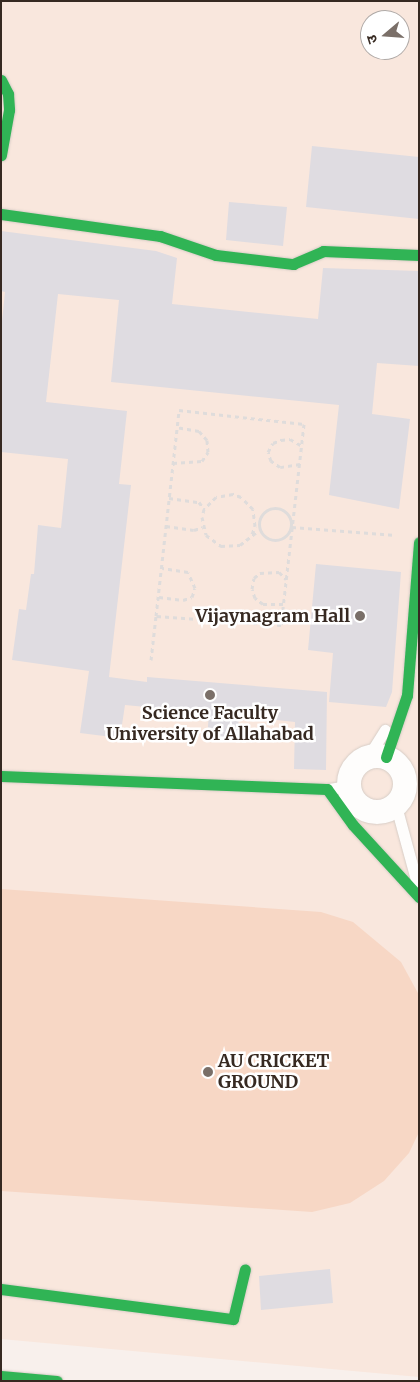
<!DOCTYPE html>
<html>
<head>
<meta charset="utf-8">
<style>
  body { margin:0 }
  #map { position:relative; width:420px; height:1382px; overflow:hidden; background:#f8f0ec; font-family:Merriweather,"Noto Sans Devanagari",serif }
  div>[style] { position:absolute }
  .built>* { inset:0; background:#f9e7dd }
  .green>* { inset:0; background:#f7d7c5 }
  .building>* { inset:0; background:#dfdce1 }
  .path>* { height:3px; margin-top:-1.5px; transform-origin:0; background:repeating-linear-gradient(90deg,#dfdcdb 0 4px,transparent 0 8px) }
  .path>.ring { margin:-1.5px; padding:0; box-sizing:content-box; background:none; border:3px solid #dfdcdb; border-radius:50% }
  .roads { filter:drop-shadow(0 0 1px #d7cdc6) drop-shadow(0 0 1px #d7cdc6) }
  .lane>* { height:11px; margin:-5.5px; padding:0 5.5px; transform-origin:5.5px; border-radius:5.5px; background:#fefdfc }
  .street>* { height:24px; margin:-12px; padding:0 12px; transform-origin:12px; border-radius:12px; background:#fefdfc }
  .street>.ring { margin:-12px; padding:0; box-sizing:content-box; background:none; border:24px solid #fefdfc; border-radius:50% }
  .fast>* { height:11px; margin:-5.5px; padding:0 5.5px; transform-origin:5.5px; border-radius:5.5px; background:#30b455 }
  .dots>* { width:14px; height:14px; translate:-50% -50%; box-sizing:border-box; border:2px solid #fff; border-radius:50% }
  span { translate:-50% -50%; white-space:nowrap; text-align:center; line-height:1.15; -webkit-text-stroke:5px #fff; paint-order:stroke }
  .poi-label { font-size:18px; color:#362921; font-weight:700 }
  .right { translate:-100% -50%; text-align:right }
  .left { translate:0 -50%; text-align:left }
  .frame { position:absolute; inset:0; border:2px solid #362921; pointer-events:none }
  .north { position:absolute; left:360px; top:10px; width:50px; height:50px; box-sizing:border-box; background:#fff; border:1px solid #afa9a6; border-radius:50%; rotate:252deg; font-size:14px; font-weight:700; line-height:20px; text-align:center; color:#362921 }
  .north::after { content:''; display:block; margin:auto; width:18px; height:22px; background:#7a6f68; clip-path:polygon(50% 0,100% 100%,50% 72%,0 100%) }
</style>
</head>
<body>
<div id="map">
  <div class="built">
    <div style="clip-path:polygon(evenodd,1px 1px,419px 1px,419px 1377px,1px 1339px,1px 1px,370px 20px,400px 20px,400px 50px,370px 50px,370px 20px)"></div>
  </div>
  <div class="green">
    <div style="clip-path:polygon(1px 889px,321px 912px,353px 922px,401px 962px,419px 995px,419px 1132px,409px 1153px,384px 1181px,350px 1203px,312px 1212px,1px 1191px)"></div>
  </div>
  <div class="building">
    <div style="clip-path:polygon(312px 146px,419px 157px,419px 219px,306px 207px)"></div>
    <div style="clip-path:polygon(229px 202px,287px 207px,283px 246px,226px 240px)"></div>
    <div style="clip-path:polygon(1px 231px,156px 251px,177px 258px,172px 304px,318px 319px,323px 268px,419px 271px,419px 366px,377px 363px,372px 414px,410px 419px,399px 509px,329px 495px,339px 405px,111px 382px,119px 300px,58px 294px,46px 402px,127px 411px,119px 484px,131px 485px,109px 677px,147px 682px,147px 677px,327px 692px,326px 770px,294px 769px,295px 722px,239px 716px,237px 742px,207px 739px,209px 713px,125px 705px,120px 738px,80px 733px,89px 671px,12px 660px,19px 609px,26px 610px,31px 574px,34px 574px,38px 525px,61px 528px,68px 459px,1px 452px,1px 331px,5px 292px,1px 291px)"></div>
    <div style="clip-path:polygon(316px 564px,401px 572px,392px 692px,386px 707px,329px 702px,333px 653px,308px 650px)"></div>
    <div style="clip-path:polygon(330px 1269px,333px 1303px,261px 1310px,259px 1276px)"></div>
  </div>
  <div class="path">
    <div style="left:179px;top:410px;width:126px;rotate:6.4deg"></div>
    <div style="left:304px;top:424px;width:202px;rotate:96.5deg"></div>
    <div style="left:281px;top:625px;width:125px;rotate:-175.9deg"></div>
    <div style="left:156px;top:616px;width:207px;rotate:-83.6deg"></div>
    <div style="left:173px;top:463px;width:29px;rotate:-4deg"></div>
    <div style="left:202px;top:461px;width:11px;rotate:-56deg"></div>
    <div style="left:208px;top:452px;width:12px;rotate:-95deg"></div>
    <div style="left:207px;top:440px;width:12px;rotate:-132deg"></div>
    <div style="left:199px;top:431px;width:22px;rotate:-170deg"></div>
    <div style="left:300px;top:464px;width:20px;rotate:171deg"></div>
    <div style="left:280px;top:467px;width:11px;rotate:-146deg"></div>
    <div style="left:271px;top:461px;width:9px;rotate:-108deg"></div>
    <div style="left:268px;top:452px;width:10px;rotate:-61deg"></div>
    <div style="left:273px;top:443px;width:9px;rotate:-21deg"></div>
    <div style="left:281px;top:440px;width:9px;rotate:-6deg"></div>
    <div style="left:290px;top:439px;width:14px;rotate:30deg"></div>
    <div style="left:169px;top:498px;width:30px;rotate:8deg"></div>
    <div style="left:199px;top:502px;width:9px;rotate:54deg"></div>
    <div class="ring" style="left:259px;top:508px;width:29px;height:29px"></div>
    <div style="left:166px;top:526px;width:28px;rotate:8deg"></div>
    <div style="left:194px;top:530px;width:9px;rotate:-18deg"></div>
    <div style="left:292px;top:527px;width:104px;rotate:4.4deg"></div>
    <div style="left:252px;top:534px;width:9px;rotate:-69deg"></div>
    <div style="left:255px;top:526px;width:17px;rotate:-97deg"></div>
    <div style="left:253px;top:509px;width:17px;rotate:-135deg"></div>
    <div style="left:241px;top:497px;width:9px;rotate:-159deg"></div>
    <div style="left:233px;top:494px;width:17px;rotate:170deg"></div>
    <div style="left:216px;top:497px;width:17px;rotate:135deg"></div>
    <div style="left:204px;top:509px;width:8px;rotate:104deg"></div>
    <div style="left:202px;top:517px;width:18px;rotate:77deg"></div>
    <div style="left:206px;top:535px;width:19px;rotate:36deg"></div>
    <div style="left:221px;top:546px;width:19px;rotate:-3deg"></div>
    <div style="left:240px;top:545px;width:24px;rotate:-38deg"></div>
    <div style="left:159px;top:597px;width:24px;rotate:7deg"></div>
    <div style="left:183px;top:600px;width:9px;rotate:-18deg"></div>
    <div style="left:192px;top:597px;width:9px;rotate:-72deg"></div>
    <div style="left:195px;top:588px;width:17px;rotate:-114deg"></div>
    <div style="left:188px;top:572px;width:26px;rotate:-171deg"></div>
    <div style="left:283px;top:604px;width:20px;rotate:180deg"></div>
    <div style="left:263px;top:604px;width:10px;rotate:-143deg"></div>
    <div style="left:255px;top:598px;width:9px;rotate:-108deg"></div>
    <div style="left:252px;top:589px;width:11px;rotate:-80deg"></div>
    <div style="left:254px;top:578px;width:8px;rotate:-40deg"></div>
    <div style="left:260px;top:573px;width:19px;rotate:-3deg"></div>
    <div style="left:279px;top:572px;width:10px;rotate:45deg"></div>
    <div style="left:151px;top:660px;width:44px;rotate:-83.5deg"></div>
  </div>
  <div class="roads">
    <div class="lane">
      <div style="left:368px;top:757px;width:32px;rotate:-58deg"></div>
      <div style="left:329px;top:789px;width:19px;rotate:-9deg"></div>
      <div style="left:396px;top:806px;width:84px;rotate:74.8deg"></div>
    </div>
    <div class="street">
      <div class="ring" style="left:349px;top:756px;width:32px;height:32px"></div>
    </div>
    <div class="fast">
      <div style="left:1px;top:80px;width:16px;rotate:63deg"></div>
      <div style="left:8px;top:94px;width:16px;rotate:86deg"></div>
      <div style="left:9px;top:110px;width:46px;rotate:100.1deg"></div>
      <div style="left:1px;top:214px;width:161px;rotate:7.9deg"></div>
      <div style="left:160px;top:236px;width:59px;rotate:18.7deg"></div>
      <div style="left:216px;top:255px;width:78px;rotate:6.7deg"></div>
      <div style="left:293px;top:264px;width:33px;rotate:-23deg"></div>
      <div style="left:323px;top:251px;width:96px;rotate:2.4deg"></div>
      <div style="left:386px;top:757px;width:65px;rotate:-71.3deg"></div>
      <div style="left:407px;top:695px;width:153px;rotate:-85.5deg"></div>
      <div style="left:1px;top:776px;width:326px;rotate:2.3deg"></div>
      <div style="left:327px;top:789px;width:44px;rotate:54.2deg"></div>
      <div style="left:353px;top:825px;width:98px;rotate:47.5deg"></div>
      <div style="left:1px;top:1289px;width:234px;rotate:7.4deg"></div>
      <div style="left:233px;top:1319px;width:51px;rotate:-76.5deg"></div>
      <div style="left:1px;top:1376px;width:56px;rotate:5.1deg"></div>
    </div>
  </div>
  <div class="dots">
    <div style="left:360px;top:616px;background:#7a6f68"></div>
    <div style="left:210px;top:695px;background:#7a6f68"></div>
    <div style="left:208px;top:1072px;background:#7a6f68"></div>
  </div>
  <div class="poi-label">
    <span class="right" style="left:350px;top:616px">Vijaynagram Hall</span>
    <span style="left:210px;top:724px">Science Faculty<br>University of Allahabad</span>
    <span class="left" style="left:218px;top:1072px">AU CRICKET<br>GROUND</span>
  </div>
  <div class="frame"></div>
  <div class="north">उ</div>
</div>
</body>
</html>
